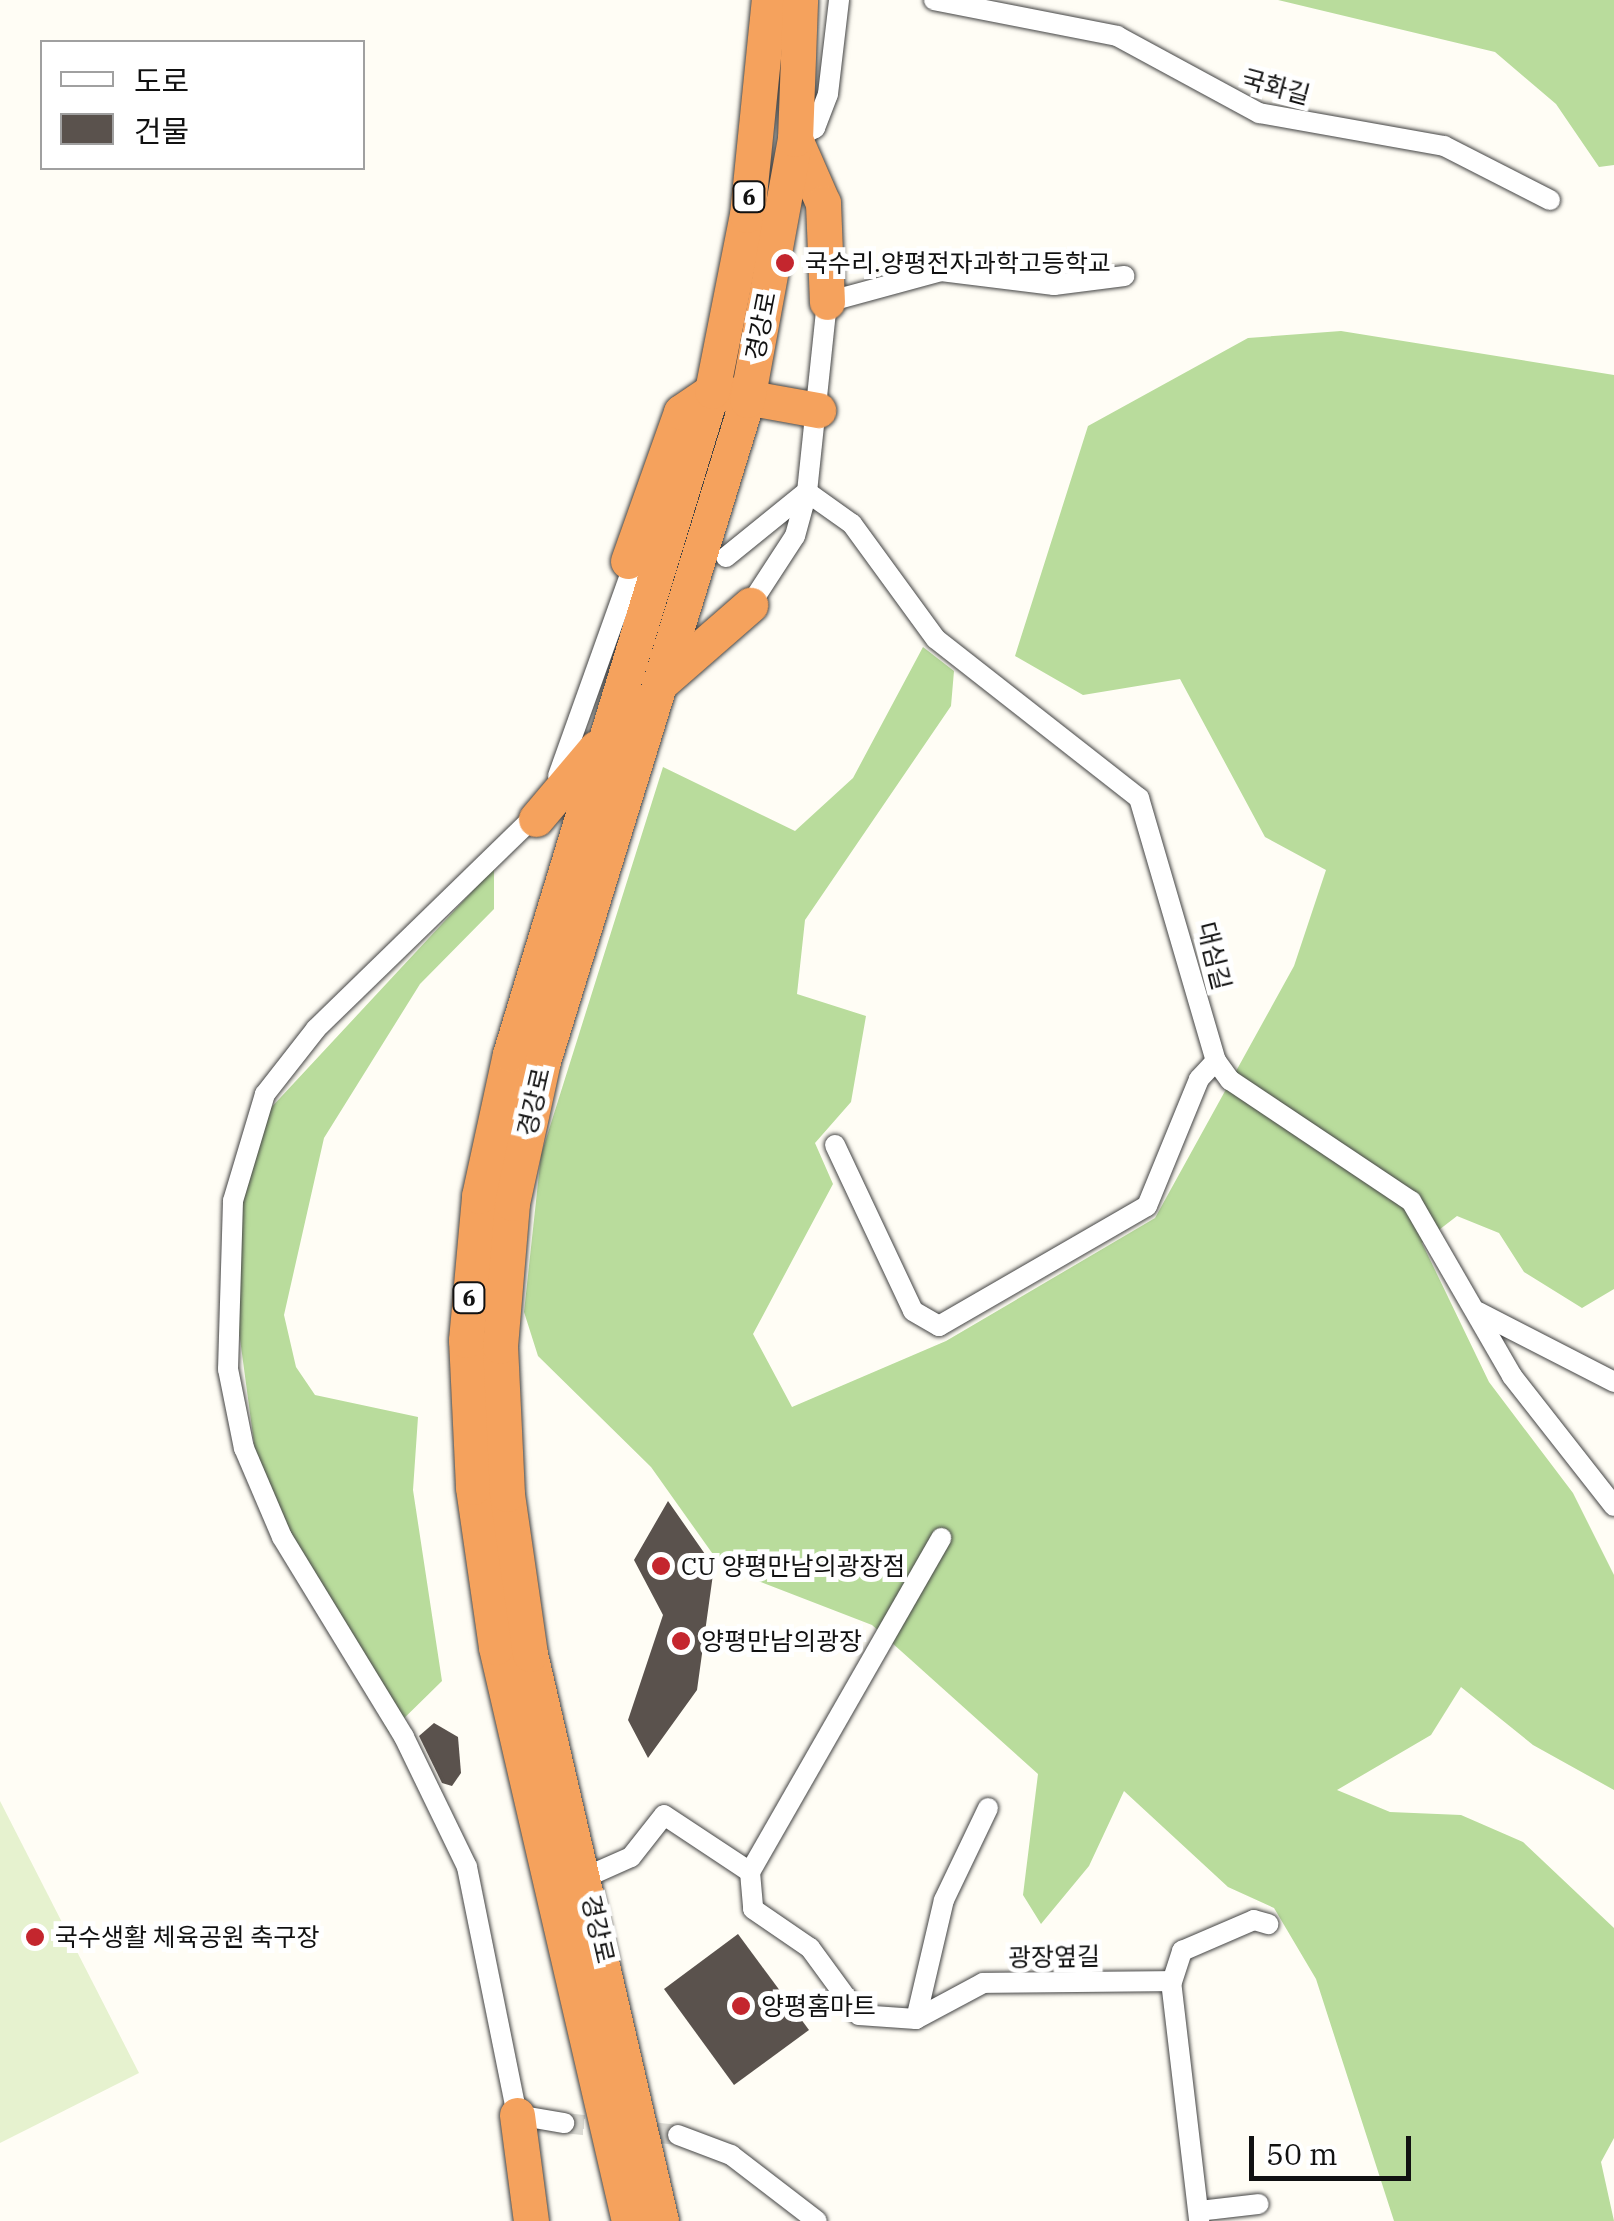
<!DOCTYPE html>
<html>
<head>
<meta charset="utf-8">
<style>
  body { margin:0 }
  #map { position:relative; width:1614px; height:2221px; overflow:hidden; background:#fffdf5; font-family:"IBM Plex Serif","Noto Sans KR",serif }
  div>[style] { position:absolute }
  .forest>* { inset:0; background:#b9dc9c }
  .pitch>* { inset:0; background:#e6f2cf }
  .building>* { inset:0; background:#5a524d }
  .street-tunnel>* { height:20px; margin-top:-10px; transform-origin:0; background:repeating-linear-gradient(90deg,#dbdad3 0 20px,transparent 0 30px) }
  .roads { filter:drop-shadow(0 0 2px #444) drop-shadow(0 0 2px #444) }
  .street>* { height:20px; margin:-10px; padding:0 10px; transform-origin:10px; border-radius:10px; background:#fff }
  .highway>* { height:35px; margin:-17.5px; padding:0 17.5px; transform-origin:17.5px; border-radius:17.5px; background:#f5a25d }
  .dots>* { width:28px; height:28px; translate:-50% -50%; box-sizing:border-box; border:5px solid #fff; border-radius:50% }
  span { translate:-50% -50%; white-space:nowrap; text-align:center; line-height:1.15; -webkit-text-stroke:10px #fff; paint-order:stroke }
  .shield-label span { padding:2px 8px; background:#fff; border:2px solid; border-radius:8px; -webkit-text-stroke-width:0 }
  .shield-label { font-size:22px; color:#111; font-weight:700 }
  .street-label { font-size:25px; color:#111 }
  .poi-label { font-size:25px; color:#111 }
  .left { translate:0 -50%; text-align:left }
  .legend { position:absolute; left:40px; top:40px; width:325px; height:130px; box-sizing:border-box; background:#fff; border:2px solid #a0a0a0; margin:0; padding:12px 18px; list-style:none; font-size:30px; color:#111 }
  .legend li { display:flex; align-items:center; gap:20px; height:50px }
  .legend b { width:50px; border:2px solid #a0a0a0 }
  .scale { position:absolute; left:1249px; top:2136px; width:162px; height:45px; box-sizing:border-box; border:5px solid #111; border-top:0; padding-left:12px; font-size:30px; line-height:35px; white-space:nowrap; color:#111; -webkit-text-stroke:8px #fff; paint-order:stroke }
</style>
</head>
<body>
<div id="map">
  <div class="forest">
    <div style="clip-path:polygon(1278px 0,1614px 0,1614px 165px,1599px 167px,1556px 104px,1495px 52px)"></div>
    <div style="clip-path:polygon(1341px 331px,1614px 375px,1614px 1289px,1582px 1308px,1524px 1272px,1499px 1233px,1457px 1216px,1422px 1243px,1489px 1382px,1573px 1493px,1614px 1575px,1614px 1790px,1533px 1745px,1461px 1687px,1431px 1735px,1337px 1790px,1390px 1812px,1461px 1815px,1523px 1842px,1614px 1928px,1614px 2138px,1601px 2162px,1614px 2221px,1394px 2221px,1316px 1979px,1274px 1908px,1228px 1887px,1124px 1791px,1089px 1866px,1041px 1924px,1023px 1895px,1038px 1774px,872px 1625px,722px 1567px,651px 1467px,538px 1356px,524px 1312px,541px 1155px,663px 767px,795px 831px,853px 778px,923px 647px,954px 671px,951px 706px,805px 920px,797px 994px,866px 1016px,851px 1102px,815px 1143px,833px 1184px,753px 1334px,792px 1407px,946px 1341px,1155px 1218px,1294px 966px,1326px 870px,1265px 837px,1180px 679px,1083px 695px,1015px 656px,1088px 426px,1248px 338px)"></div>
    <div style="clip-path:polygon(494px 868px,494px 909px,420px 984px,324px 1138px,284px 1315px,296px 1367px,315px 1395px,418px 1417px,413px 1490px,442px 1681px,389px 1733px,297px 1560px,256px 1458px,231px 1272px,254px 1126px)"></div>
  </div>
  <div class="pitch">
    <div style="clip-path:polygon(0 1801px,139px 2073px,0 2143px)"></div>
  </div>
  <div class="building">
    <div style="clip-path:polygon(668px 1501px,714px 1567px,697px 1690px,648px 1758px,628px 1720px,663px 1615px,634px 1560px)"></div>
    <div style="clip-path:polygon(434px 1723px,458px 1737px,461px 1773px,452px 1786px,442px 1783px,419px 1736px)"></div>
    <div style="clip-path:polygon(738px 1934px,809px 2030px,734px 2085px,664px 1989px)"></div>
  </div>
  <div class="street-tunnel">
    <div style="left:564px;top:2123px;width:115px;rotate:6deg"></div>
  </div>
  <div class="roads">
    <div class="street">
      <div style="left:934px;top:0;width:187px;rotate:11.1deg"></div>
      <div style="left:1117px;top:36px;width:162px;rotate:28.5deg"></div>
      <div style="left:1259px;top:113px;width:188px;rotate:10.1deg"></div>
      <div style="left:1444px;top:146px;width:119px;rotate:27deg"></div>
      <div style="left:795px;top:139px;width:23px;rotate:-29deg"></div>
      <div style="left:815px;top:128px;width:36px;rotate:-69deg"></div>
      <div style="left:828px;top:94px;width:95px;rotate:-83.3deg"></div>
      <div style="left:807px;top:492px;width:55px;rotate:35.4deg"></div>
      <div style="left:852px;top:524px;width:142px;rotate:53.9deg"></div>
      <div style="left:936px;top:639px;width:258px;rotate:38.1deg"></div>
      <div style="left:1139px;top:798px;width:274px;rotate:73.7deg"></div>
      <div style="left:1216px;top:1061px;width:24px;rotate:54deg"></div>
      <div style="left:1230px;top:1080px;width:218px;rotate:33.8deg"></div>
      <div style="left:1411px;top:1201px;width:202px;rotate:60deg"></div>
      <div style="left:1512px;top:1376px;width:165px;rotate:51.9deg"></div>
      <div style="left:726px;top:557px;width:102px;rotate:-39deg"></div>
      <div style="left:750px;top:605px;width:82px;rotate:-56.9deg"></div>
      <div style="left:795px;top:536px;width:46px;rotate:-74.7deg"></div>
      <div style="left:807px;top:492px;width:191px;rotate:-84deg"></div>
      <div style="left:827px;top:302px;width:118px;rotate:-15.2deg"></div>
      <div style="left:941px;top:271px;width:114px;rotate:7.1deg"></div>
      <div style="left:1054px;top:285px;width:71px;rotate:-7.3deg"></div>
      <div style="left:558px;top:776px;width:225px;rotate:-70.3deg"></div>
      <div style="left:540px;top:811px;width:313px;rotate:135.8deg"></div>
      <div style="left:316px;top:1029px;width:83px;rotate:128.1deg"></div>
      <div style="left:265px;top:1094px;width:112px;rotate:106.7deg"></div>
      <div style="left:233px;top:1201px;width:168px;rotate:91.7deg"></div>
      <div style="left:228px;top:1369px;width:81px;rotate:78.6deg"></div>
      <div style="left:244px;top:1448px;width:97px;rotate:66.9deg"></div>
      <div style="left:282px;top:1537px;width:234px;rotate:58.6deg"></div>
      <div style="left:404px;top:1737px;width:144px;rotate:64.1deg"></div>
      <div style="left:467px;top:1867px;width:253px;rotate:78.6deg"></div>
      <div style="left:517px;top:2115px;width:48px;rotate:9.7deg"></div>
      <div style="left:835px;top:1145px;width:183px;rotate:64.8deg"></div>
      <div style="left:913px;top:1311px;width:30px;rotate:30deg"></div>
      <div style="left:939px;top:1326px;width:240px;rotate:-30deg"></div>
      <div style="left:1147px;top:1206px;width:137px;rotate:-67.7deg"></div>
      <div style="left:1199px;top:1079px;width:25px;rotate:-47deg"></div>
      <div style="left:1478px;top:1312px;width:153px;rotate:27.2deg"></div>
      <div style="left:750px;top:1872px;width:385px;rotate:-60.2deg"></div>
      <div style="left:586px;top:1877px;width:49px;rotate:-24deg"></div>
      <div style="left:631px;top:1857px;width:53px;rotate:-51.8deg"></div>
      <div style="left:664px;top:1815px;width:103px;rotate:33.5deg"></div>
      <div style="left:750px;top:1872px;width:37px;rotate:85deg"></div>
      <div style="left:753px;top:1909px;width:69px;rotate:34.4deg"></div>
      <div style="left:810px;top:1948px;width:83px;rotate:53.8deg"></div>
      <div style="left:859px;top:2015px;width:57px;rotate:4deg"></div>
      <div style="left:916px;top:2019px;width:76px;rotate:-28.2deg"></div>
      <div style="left:983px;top:1983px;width:188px;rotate:-0.6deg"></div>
      <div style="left:1171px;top:1981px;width:242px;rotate:83.3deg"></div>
      <div style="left:1172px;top:1982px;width:33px;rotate:-72deg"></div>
      <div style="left:1182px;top:1951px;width:78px;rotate:-23.3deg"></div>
      <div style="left:1254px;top:1920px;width:15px;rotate:16deg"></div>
      <div style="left:916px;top:2019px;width:122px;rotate:-76.8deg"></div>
      <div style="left:944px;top:1900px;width:102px;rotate:-64.4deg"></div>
      <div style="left:678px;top:2135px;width:57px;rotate:20.7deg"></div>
      <div style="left:731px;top:2155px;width:108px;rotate:37.5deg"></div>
      <div style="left:1199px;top:2211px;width:60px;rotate:-6.7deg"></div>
    </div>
    <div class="highway">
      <div style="left:795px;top:139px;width:70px;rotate:66.4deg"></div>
      <div style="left:823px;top:203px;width:99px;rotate:87.7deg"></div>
      <div style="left:628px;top:561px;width:158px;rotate:-70.4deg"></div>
      <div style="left:681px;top:412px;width:37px;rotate:-34deg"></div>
      <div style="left:712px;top:391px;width:108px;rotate:10.2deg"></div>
      <div style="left:663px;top:681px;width:116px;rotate:-41.1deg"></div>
      <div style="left:536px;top:819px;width:93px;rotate:-49.8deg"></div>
      <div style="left:517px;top:2115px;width:107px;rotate:82.5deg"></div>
      <div style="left:629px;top:2221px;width:589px;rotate:-103.05deg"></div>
      <div style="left:496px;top:1647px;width:162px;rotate:-98.2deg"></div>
      <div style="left:473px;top:1487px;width:147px;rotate:-92.7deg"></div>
      <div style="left:466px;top:1340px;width:145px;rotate:-84.8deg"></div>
      <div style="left:479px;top:1196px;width:145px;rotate:-77.7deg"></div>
      <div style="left:510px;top:1054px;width:693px;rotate:-73.06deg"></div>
      <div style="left:712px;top:391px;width:179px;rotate:-78.8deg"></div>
      <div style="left:747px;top:215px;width:216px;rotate:-84.2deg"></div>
      <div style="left:661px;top:2221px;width:582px;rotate:-103.01deg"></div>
      <div style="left:530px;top:1654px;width:162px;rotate:-98.2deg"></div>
      <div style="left:507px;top:1494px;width:148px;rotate:-92.7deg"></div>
      <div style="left:500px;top:1346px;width:144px;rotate:-85.2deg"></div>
      <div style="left:512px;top:1203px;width:145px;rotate:-77.7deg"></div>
      <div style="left:543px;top:1061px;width:692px;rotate:-72.85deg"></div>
      <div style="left:747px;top:400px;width:265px;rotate:-79.6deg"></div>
      <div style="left:795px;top:139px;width:139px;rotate:-87.9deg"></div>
    </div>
  </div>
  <div class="dots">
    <div style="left:785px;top:263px;background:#c4262e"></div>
    <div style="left:661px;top:1566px;background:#c4262e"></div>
    <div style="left:681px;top:1641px;background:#c4262e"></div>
    <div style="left:35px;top:1937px;background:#c4262e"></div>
    <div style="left:741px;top:2006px;background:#c4262e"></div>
  </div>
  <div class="shield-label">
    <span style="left:749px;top:197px">6</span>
    <span style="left:469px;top:1298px">6</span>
  </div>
  <div class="street-label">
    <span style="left:1276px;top:87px;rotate:15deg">국화길</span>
    <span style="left:761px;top:326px;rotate:-79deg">경강로</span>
    <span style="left:1214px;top:956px;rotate:76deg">대심길</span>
    <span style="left:534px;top:1102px;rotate:-77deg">경강로</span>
    <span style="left:598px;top:1929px;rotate:77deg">경강로</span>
    <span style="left:1054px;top:1957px;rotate:-1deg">광장옆길</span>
  </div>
  <div class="poi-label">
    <span class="left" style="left:805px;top:263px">국수리.양평전자과학고등학교</span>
    <span class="left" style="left:681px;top:1566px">CU 양평만남의광장점</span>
    <span class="left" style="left:701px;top:1641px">양평만남의광장</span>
    <span class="left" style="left:55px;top:1937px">국수생활 체육공원 축구장</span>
    <span class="left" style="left:761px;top:2006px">양평홈마트</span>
  </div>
  <ul class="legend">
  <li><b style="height:12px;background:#fff"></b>도로</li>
  <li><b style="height:28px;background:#5a524d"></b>건물</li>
  </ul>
  <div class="scale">50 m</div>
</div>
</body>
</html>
